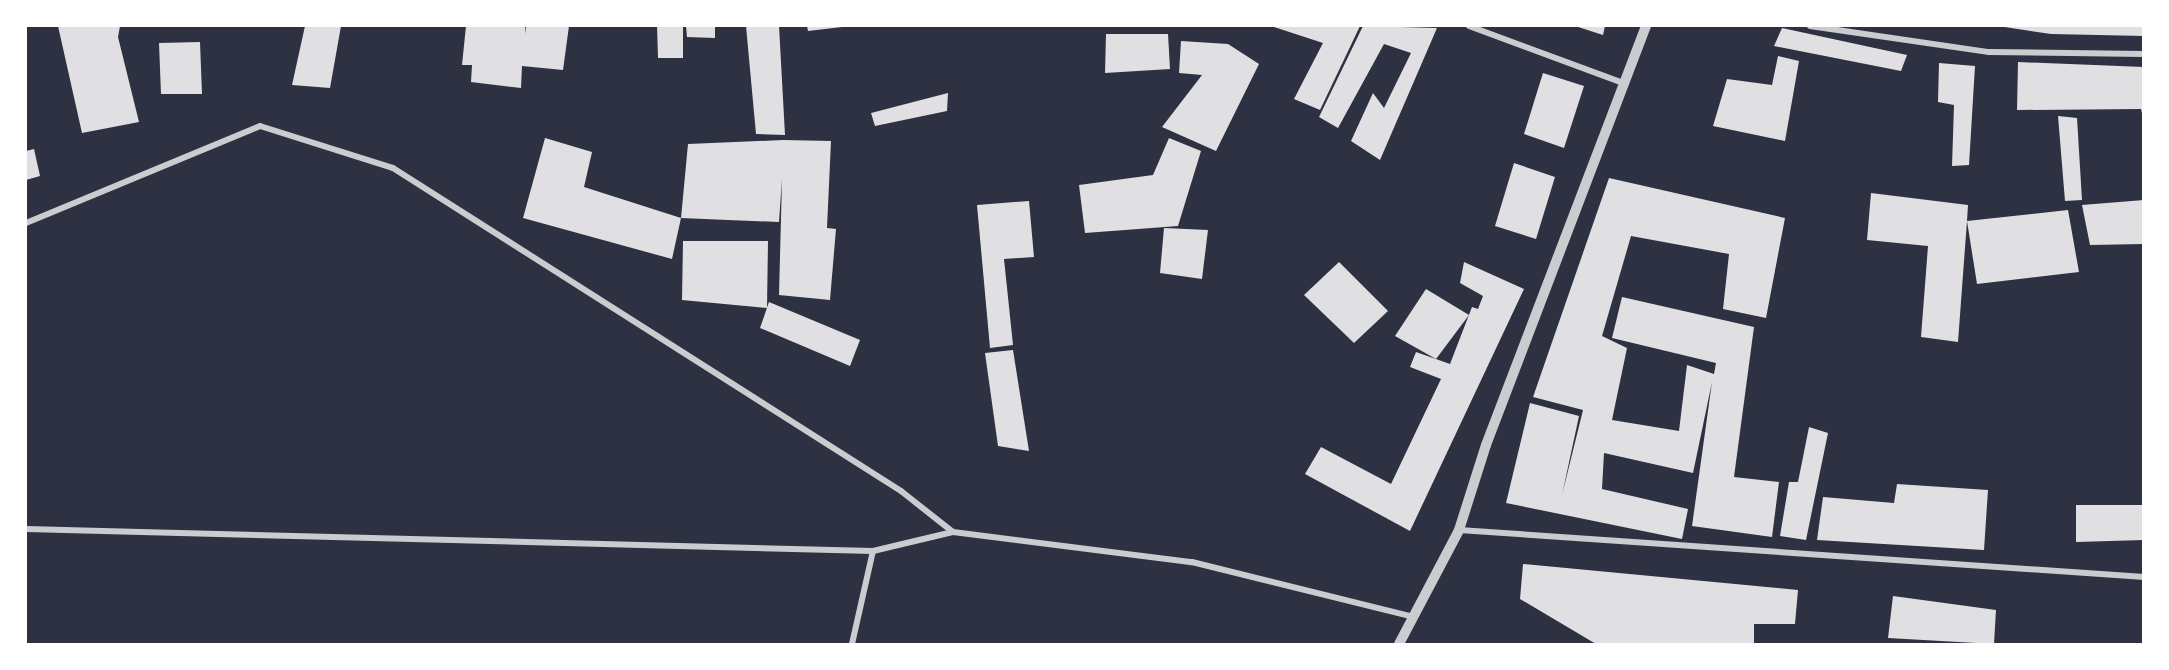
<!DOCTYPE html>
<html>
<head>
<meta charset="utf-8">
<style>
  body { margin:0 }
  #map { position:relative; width:2169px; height:670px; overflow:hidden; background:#2d3142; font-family:"Public Sans",sans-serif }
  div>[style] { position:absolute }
  .building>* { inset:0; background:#e0e0e3 }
  .minor>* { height:6px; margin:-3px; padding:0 3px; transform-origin:3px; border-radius:3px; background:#caccd0 }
  .tertiary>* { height:10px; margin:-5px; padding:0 5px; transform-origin:5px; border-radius:5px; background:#caccd0 }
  span { translate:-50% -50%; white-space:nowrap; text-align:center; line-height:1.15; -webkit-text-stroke:4.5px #fff; paint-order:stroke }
  .frame { position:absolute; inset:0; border:27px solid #fff; pointer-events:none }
</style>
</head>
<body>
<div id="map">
  <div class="building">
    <div style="clip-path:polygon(58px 26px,120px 26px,118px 37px,139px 122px,82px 133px)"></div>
    <div style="clip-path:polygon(305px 26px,341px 26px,330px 88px,292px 85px)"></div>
    <div style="clip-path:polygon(466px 26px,525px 26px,525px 34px,526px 26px,569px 26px,563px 70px,522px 66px,521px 88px,471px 82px,472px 65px,462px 65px)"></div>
    <div style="clip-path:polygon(657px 26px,683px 26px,683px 58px,658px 58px)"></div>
    <div style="clip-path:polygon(686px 26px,715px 26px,715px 38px,687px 37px)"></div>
    <div style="clip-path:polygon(746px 26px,779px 26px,785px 135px,756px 134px)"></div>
    <div style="clip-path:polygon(807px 26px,842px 26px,842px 27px,808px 31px)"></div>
    <div style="clip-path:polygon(1271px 26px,1360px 26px,1320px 110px,1294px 99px,1323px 43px)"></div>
    <div style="clip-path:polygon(1363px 26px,1437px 28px,1380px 160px,1351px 141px,1373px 93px,1384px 108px,1411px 53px,1384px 44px,1338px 128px,1319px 117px)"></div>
    <div style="clip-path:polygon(1575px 26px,1605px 26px,1603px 35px)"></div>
    <div style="clip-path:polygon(1998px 26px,2144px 26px,2144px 36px,2051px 34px)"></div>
    <div style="clip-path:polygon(1782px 28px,1907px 55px,1901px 71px,1774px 46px)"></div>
    <div style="clip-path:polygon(1106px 34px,1168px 34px,1170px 69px,1105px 73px)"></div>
    <div style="clip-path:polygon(1181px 41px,1228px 44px,1259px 64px,1216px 151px,1162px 127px,1202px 75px,1179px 73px)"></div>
    <div style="clip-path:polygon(200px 42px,202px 94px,161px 94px,159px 43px)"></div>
    <div style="clip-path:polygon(1778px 56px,1799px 61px,1785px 141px,1713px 126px,1727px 79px,1772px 85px)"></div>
    <div style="clip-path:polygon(2018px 62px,2144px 67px,2144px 122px,2141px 109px,2017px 110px)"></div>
    <div style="clip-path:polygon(1939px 63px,1975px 66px,1969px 165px,1952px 166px,1954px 105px,1938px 102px)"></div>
    <div style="clip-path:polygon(1543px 73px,1584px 86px,1564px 148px,1524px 134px)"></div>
    <div style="clip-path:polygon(948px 93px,947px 111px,875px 126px,871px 113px)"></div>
    <div style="clip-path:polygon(2058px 116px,2077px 118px,2082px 200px,2065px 201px)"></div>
    <div style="clip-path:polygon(545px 138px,592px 152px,584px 187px,681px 218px,672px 259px,523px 218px)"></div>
    <div style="clip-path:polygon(1169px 138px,1201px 151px,1178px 226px,1085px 233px,1079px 185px,1153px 175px)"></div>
    <div style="clip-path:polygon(783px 140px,831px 141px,827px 228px,836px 229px,830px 300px,779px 295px,782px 179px,779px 222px,681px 218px,688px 144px)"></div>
    <div style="clip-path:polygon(34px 149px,40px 176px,26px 180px,26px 151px)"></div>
    <div style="clip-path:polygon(1514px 163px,1555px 177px,1536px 239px,1495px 226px)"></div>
    <div style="clip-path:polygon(1609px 178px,1785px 218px,1766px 318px,1723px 309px,1729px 254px,1631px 236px,1602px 336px,1627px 348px,1612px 420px,1679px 431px,1687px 365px,1714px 374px,1716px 363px,1612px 338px,1622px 297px,1754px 327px,1734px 477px,1779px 482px,1772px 537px,1692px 526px,1712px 382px,1693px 473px,1604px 453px,1602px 489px,1688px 509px,1682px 539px,1506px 503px,1530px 403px,1579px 416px,1562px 495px,1583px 410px,1533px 397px)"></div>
    <div style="clip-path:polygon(1871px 193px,1968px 205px,1967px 221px,2068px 210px,2079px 272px,1977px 284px,1967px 221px,1958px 342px,1921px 337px,1928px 246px,1867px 240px)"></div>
    <div style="clip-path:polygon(2144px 200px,2144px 244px,2090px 245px,2082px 205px)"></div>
    <div style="clip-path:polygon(1029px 201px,1034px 257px,1004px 259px,1013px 345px,990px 348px,977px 205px)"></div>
    <div style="clip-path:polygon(1164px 228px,1208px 230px,1202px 279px,1160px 273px)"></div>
    <div style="clip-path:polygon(683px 241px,768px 241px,767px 308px,682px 300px)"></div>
    <div style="clip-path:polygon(1339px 262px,1388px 311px,1354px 343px,1304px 295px)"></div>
    <div style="clip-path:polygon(1464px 262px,1524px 289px,1410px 531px,1305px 474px,1321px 447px,1391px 484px,1441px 379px,1410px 367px,1416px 352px,1450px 364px,1472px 307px,1478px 309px,1483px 296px,1460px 283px)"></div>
    <div style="clip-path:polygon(1426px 289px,1469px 315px,1436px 359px,1395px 336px)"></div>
    <div style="clip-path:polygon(769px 302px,860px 340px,850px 366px,760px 328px)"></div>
    <div style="clip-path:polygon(1013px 350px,1029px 451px,998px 446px,985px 353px)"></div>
    <div style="clip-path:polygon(1809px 427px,1828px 433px,1806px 540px,1780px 536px,1789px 482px,1798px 482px)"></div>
    <div style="clip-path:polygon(1897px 484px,1988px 490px,1984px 550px,1817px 540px,1823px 497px,1894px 503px)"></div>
    <div style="clip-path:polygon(2076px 505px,2144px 505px,2144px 540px,2076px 542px)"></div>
    <div style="clip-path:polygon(1523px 564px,1798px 590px,1795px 624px,1754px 624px,1754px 644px,1596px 644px,1520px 599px)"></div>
    <div style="clip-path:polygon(1893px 596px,1996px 610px,1994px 644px,1888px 638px)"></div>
  </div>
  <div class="minor">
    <div style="left:1469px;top:26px;width:164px;rotate:20.3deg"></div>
    <div style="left:1810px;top:26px;width:181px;rotate:8.3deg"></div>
    <div style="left:1989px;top:52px;width:155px;rotate:0.7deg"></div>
    <div style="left:26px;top:223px;width:253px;rotate:-22.5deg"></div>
    <div style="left:260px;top:126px;width:139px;rotate:17.5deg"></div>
    <div style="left:393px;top:168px;width:602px;rotate:32.45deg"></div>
    <div style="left:901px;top:491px;width:66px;rotate:38.3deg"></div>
    <div style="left:953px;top:532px;width:241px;rotate:7.2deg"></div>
    <div style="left:1192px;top:562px;width:225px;rotate:13.9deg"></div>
    <div style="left:26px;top:529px;width:847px;rotate:1.49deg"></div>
    <div style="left:873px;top:551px;width:82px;rotate:-13.4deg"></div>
    <div style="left:1459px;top:530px;width:687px;rotate:3.93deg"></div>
    <div style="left:852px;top:644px;width:95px;rotate:-77.3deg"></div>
  </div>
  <div class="tertiary">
    <div style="left:1399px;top:644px;width:129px;rotate:-62.2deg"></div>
    <div style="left:1459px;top:530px;width:89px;rotate:-72.4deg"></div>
    <div style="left:1486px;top:445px;width:449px;rotate:-69.1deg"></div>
  </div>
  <div class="frame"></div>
</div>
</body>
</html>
